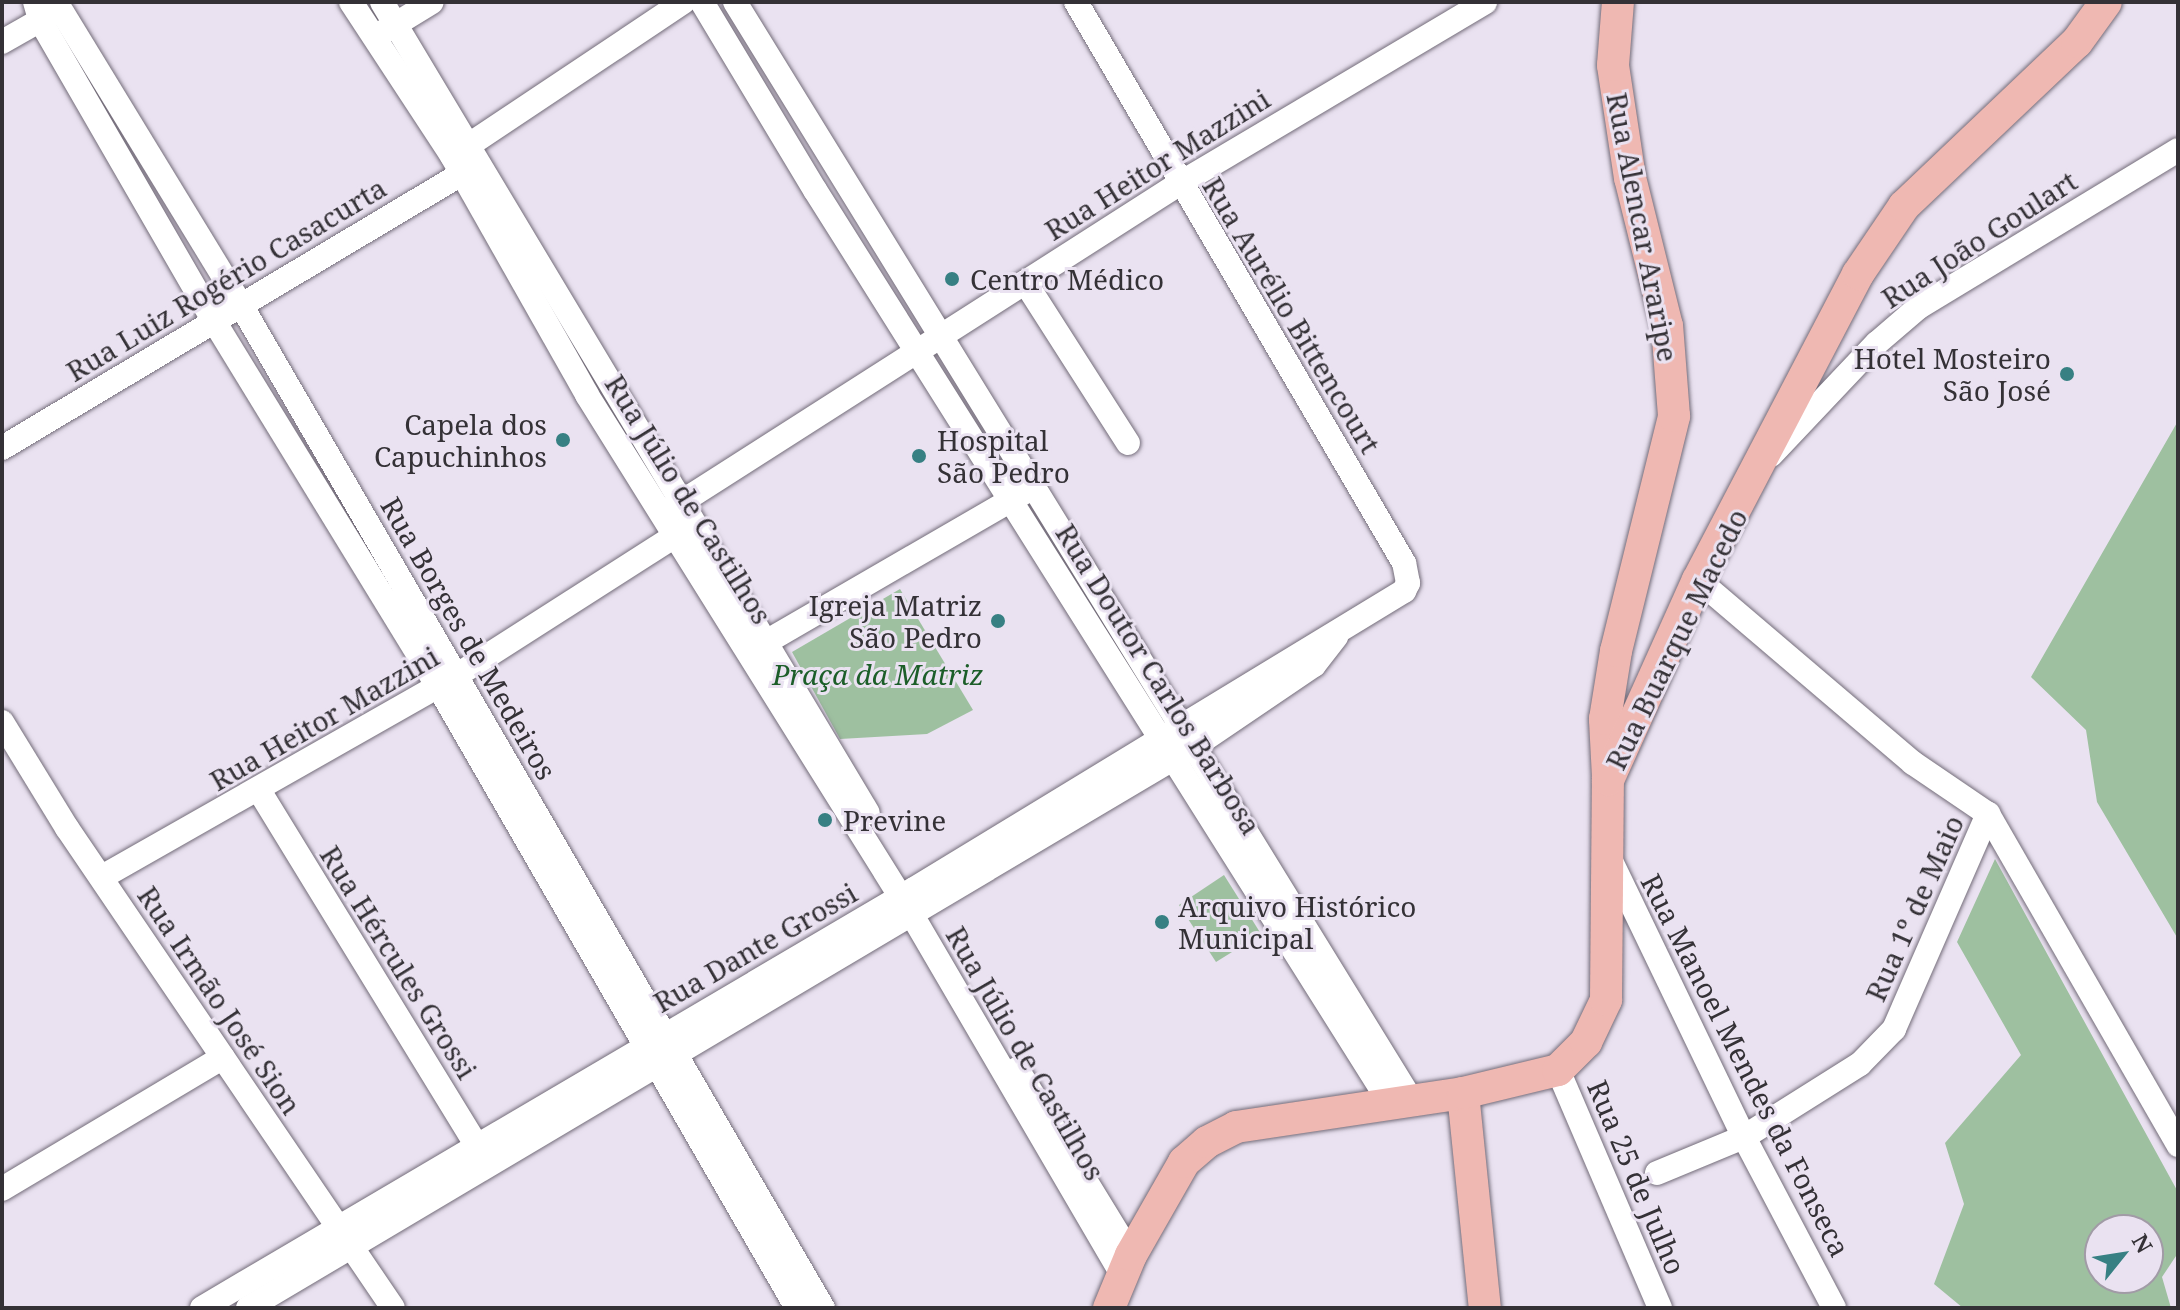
<!DOCTYPE html>
<html>
<head>
<meta charset="utf-8">
<style>
  body { margin:0 }
  #map { position:relative; width:2180px; height:1310px; overflow:hidden; background:#eae2f1; font-family:"Noto Serif",serif }
  div>[style] { position:absolute }
  .green>* { inset:0; background:#9ec0a0 }
  .roads { filter:drop-shadow(0 0 2px #736c79) drop-shadow(0 0 2px #736c79) }
  .minor>* { height:24px; margin:-12px; padding:0 12px; transform-origin:12px; border-radius:12px; background:#fff }
  .major>* { height:32px; margin:-16px; padding:0 16px; transform-origin:16px; border-radius:16px; background:#efb8b2 }
  .dots>* { width:22px; height:22px; translate:-50% -50%; box-sizing:border-box; border:4px solid #eae2f1; border-radius:50% }
  span { translate:-50% -50%; white-space:nowrap; text-align:center; line-height:1.15; -webkit-text-stroke:6px #eae2f1; paint-order:stroke }
  .street-label { font-size:28px; color:#343136 }
  .poi-label { font-size:28px; color:#343136 }
  .left { translate:0 -50%; text-align:left }
  .right { translate:-100% -50%; text-align:right }
  .park-label { font-size:28px; color:#1c5e29; font-style:italic }
  .frame { position:absolute; inset:0; border:4px solid #343136; pointer-events:none }
  .north { position:absolute; left:2084px; top:1214px; width:80px; height:80px; box-sizing:border-box; background:#eae2f1; border:2px solid #a19ba6; border-radius:50%; rotate:60deg; font-size:22px; font-weight:700; line-height:32px; text-align:center; color:#343136 }
  .north::after { content:''; display:block; margin:auto; width:28px; height:36px; background:#378083; clip-path:polygon(50% 0,100% 100%,50% 72%,0 100%) }
</style>
</head>
<body>
<div id="map">
  <div class="green">
    <div style="clip-path:polygon(2178px 421px,2178px 939px,2097px 802px,2086px 730px,2031px 677px)"></div>
    <div style="clip-path:polygon(900px 589px,973px 710px,927px 734px,840px 739px,792px 652px)"></div>
    <div style="clip-path:polygon(evenodd,1995px 859px,2178px 1192px,2178px 1253px,2162px 1277px,2171px 1308px,1963px 1308px,1934px 1284px,1964px 1204px,1945px 1143px,2021px 1055px,1957px 942px,1995px 859px,2100px 1230px,2148px 1230px,2148px 1278px,2100px 1278px,2100px 1230px)"></div>
    <div style="clip-path:polygon(1224px 875px,1261px 934px,1216px 962px,1179px 905px)"></div>
  </div>
  <div class="roads">
    <div class="minor">
      <div style="left:35px;top:2px;width:19px;rotate:74deg"></div>
      <div style="left:40px;top:20px;width:348px;rotate:60deg"></div>
      <div style="left:214px;top:321px;width:428px;rotate:58.5deg"></div>
      <div style="left:438px;top:686px;width:718px;rotate:60.01deg"></div>
      <div style="left:56px;top:2px;width:355px;rotate:58.6deg"></div>
      <div style="left:241px;top:305px;width:1160px;rotate:59.88deg"></div>
      <div style="left:351px;top:2px;width:184px;rotate:56.7deg"></div>
      <div style="left:452px;top:156px;width:274px;rotate:60.5deg"></div>
      <div style="left:587px;top:395px;width:613px;rotate:57.99deg"></div>
      <div style="left:912px;top:915px;width:417px;rotate:59.7deg"></div>
      <div style="left:382px;top:2px;width:945px;rotate:59.07deg"></div>
      <div style="left:702px;top:2px;width:219px;rotate:59deg"></div>
      <div style="left:815px;top:190px;width:1077px;rotate:57.79deg"></div>
      <div style="left:735px;top:2px;width:1287px;rotate:58.37deg"></div>
      <div style="left:383px;top:32px;width:57px;rotate:-31.5deg"></div>
      <div style="left:2px;top:42px;width:59px;rotate:-29.6deg"></div>
      <div style="left:457px;top:153px;width:272px;rotate:-33.7deg"></div>
      <div style="left:1025px;top:282px;width:191px;rotate:57.4deg"></div>
      <div style="left:2px;top:448px;width:548px;rotate:-30.82deg"></div>
      <div style="left:1771px;top:455px;width:154px;rotate:-46.6deg"></div>
      <div style="left:1877px;top:343px;width:55px;rotate:-40.6deg"></div>
      <div style="left:1919px;top:307px;width:303px;rotate:-31.2deg"></div>
      <div style="left:669px;top:510px;width:605px;rotate:-32.59deg"></div>
      <div style="left:1179px;top:184px;width:356px;rotate:-30.7deg"></div>
      <div style="left:1698px;top:580px;width:282px;rotate:40.4deg"></div>
      <div style="left:1913px;top:763px;width:91px;rotate:34.2deg"></div>
      <div style="left:1988px;top:814px;width:382px;rotate:60.1deg"></div>
      <div style="left:754px;top:649px;width:315px;rotate:-30.1deg"></div>
      <div style="left:2px;top:722px;width:124px;rotate:58.5deg"></div>
      <div style="left:67px;top:828px;width:580px;rotate:55.82deg"></div>
      <div style="left:260px;top:792px;width:429px;rotate:58.5deg"></div>
      <div style="left:1610px;top:859px;width:309px;rotate:64.3deg"></div>
      <div style="left:1744px;top:1137px;width:193px;rotate:62.2deg"></div>
      <div style="left:102px;top:877px;width:407px;rotate:-29.6deg"></div>
      <div style="left:456px;top:676px;width:279px;rotate:-32.6deg"></div>
      <div style="left:1017px;top:1069px;width:218px;rotate:58.5deg"></div>
      <div style="left:1558px;top:1070px;width:259px;rotate:66.8deg"></div>
      <div style="left:1657px;top:1173px;width:94px;rotate:-22.5deg"></div>
      <div style="left:1744px;top:1137px;width:137px;rotate:-32.2deg"></div>
      <div style="left:1860px;top:1064px;width:49px;rotate:-45.8deg"></div>
      <div style="left:1894px;top:1029px;width:235px;rotate:-66.4deg"></div>
      <div style="left:2px;top:1189px;width:257px;rotate:-30.8deg"></div>
      <div style="left:202px;top:1308px;width:826px;rotate:-30.48deg"></div>
      <div style="left:914px;top:889px;width:574px;rotate:-31.31deg"></div>
      <div style="left:1404px;top:591px;width:9px;rotate:-63deg"></div>
      <div style="left:1408px;top:583px;width:20px;rotate:-101deg"></div>
      <div style="left:1404px;top:563px;width:650px;rotate:-120.31deg"></div>
      <div style="left:248px;top:1308px;width:1099px;rotate:-30.7deg"></div>
      <div style="left:1193px;top:747px;width:146px;rotate:-34.1deg"></div>
      <div style="left:1314px;top:665px;width:36px;rotate:-52deg"></div>
    </div>
    <div class="major">
      <div style="left:1608px;top:777px;width:58px;rotate:-93deg"></div>
      <div style="left:1605px;top:719px;width:69px;rotate:-80.8deg"></div>
      <div style="left:1616px;top:651px;width:242px;rotate:-76.1deg"></div>
      <div style="left:1674px;top:416px;width:90px;rotate:-94.4deg"></div>
      <div style="left:1667px;top:326px;width:153px;rotate:-104deg"></div>
      <div style="left:1630px;top:178px;width:114px;rotate:-98.6deg"></div>
      <div style="left:1613px;top:65px;width:63px;rotate:-85.5deg"></div>
      <div style="left:1463px;top:1093px;width:216px;rotate:84.2deg"></div>
      <div style="left:1109px;top:1308px;width:57px;rotate:-67.5deg"></div>
      <div style="left:1131px;top:1255px;width:107px;rotate:-60.3deg"></div>
      <div style="left:1184px;top:1162px;width:30px;rotate:-41deg"></div>
      <div style="left:1207px;top:1142px;width:33px;rotate:-27deg"></div>
      <div style="left:1236px;top:1127px;width:230px;rotate:-8.5deg"></div>
      <div style="left:1463px;top:1093px;width:98px;rotate:-13.6deg"></div>
      <div style="left:1558px;top:1070px;width:40px;rotate:-45deg"></div>
      <div style="left:1586px;top:1042px;width:47px;rotate:-64.5deg"></div>
      <div style="left:1606px;top:1000px;width:220px;rotate:-89.5deg"></div>
      <div style="left:1608px;top:780px;width:219px;rotate:-65.8deg"></div>
      <div style="left:1698px;top:580px;width:345px;rotate:-62.4deg"></div>
      <div style="left:1858px;top:274px;width:82px;rotate:-55.9deg"></div>
      <div style="left:1904px;top:206px;width:238px;rotate:-43.5deg"></div>
      <div style="left:2077px;top:42px;width:49px;rotate:-54.1deg"></div>
    </div>
  </div>
  <div class="dots">
    <div style="left:952px;top:279px;background:#378083"></div>
    <div style="left:2067px;top:374px;background:#378083"></div>
    <div style="left:563px;top:440px;background:#378083"></div>
    <div style="left:919px;top:456px;background:#378083"></div>
    <div style="left:998px;top:621px;background:#378083"></div>
    <div style="left:825px;top:820px;background:#378083"></div>
    <div style="left:1162px;top:922px;background:#378083"></div>
  </div>
  <div class="street-label">
    <span style="left:1157px;top:164px;rotate:-32deg">Rua Heitor Mazzini</span>
    <span style="left:1643px;top:227px;rotate:79deg">Rua Alencar Araripe</span>
    <span style="left:1979px;top:239px;rotate:-33deg">Rua João Goulart</span>
    <span style="left:226px;top:279px;rotate:-31deg">Rua Luiz Rogério Casacurta</span>
    <span style="left:1292px;top:315px;rotate:59deg">Rua Aurélio Bittencourt</span>
    <span style="left:689px;top:499px;rotate:58deg">Rua Júlio de Castilhos</span>
    <span style="left:469px;top:638px;rotate:60deg">Rua Borges de Medeiros</span>
    <span style="left:1676px;top:639px;rotate:-64deg">Rua Buarque Macedo</span>
    <span style="left:1159px;top:679px;rotate:58deg">Rua Doutor Carlos Barbosa</span>
    <span style="left:324px;top:718px;rotate:-30deg">Rua Heitor Mazzini</span>
    <span style="left:1914px;top:908px;rotate:-66deg">Rua 1º de Maio</span>
    <span style="left:755px;top:947px;rotate:-30deg">Rua Dante Grossi</span>
    <span style="left:399px;top:962px;rotate:58deg">Rua Hércules Grossi</span>
    <span style="left:220px;top:1000px;rotate:56deg">Rua Irmão José Sion</span>
    <span style="left:1026px;top:1053px;rotate:60deg">Rua Júlio de Castilhos</span>
    <span style="left:1746px;top:1065px;rotate:63deg">Rua Manoel Mendes da Fonseca</span>
    <span style="left:1637px;top:1177px;rotate:67deg">Rua 25 de Julho</span>
  </div>
  <div class="poi-label">
    <span class="left" style="left:970px;top:279px">Centro Médico</span>
    <span class="right" style="left:2051px;top:374px">Hotel Mosteiro<br>São José</span>
    <span class="right" style="left:547px;top:440px">Capela dos<br>Capuchinhos</span>
    <span class="left" style="left:937px;top:456px">Hospital<br>São Pedro</span>
    <span class="right" style="left:982px;top:621px">Igreja Matriz<br>São Pedro</span>
    <span class="left" style="left:843px;top:820px">Previne</span>
    <span class="left" style="left:1178px;top:922px">Arquivo Histórico<br>Municipal</span>
  </div>
  <div class="park-label">
    <span style="left:878px;top:674px">Praça da Matriz</span>
  </div>
  <div class="frame"></div>
  <div class="north">N</div>
</div>
</body>
</html>
